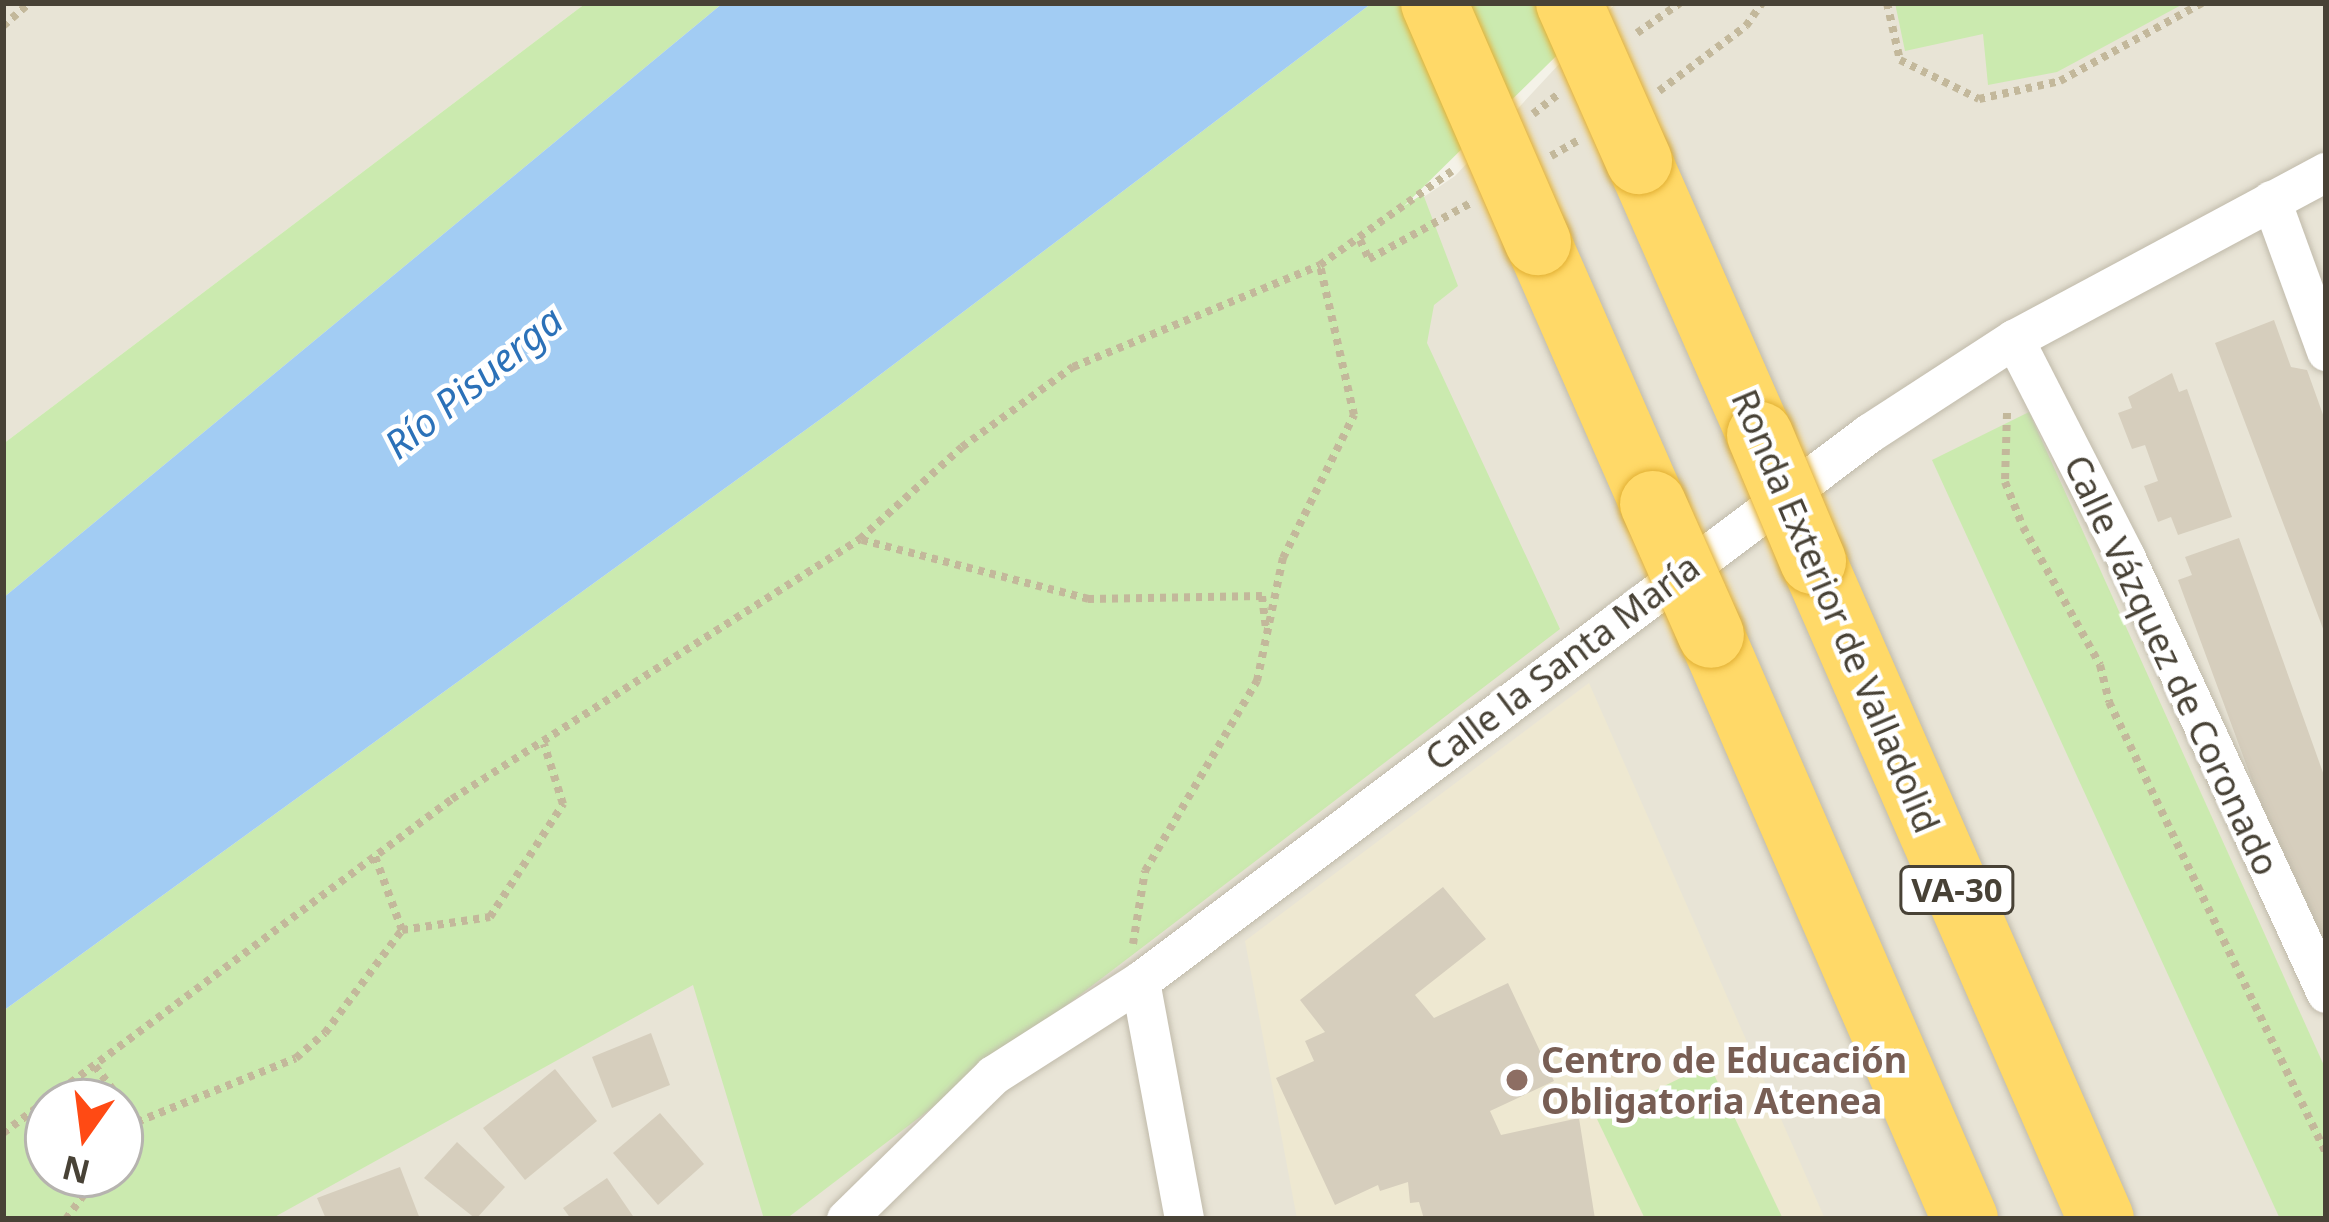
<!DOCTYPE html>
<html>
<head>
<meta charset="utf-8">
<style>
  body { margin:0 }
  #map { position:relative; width:2329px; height:1222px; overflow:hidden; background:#f4f2e8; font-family:"Noto Sans",sans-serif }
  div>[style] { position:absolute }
  .residential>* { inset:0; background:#e8e4d6 }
  .education>* { inset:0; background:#eee8d1 }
  .green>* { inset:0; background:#cbeaaf }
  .water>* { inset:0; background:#a2ccf3 }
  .building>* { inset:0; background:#d6cebd }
  .path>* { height:8px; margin-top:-4px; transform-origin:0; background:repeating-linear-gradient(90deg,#c3b89b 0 6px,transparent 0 12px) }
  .roads { filter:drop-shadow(0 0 3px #c0baaa) drop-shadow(0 0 3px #c0baaa) }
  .street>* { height:39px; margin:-19.5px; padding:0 19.5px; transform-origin:19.5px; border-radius:19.5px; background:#fff }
  .highway>* { height:66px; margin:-33px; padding:0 33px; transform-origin:33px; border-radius:33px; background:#ffd968 }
  .bridges { filter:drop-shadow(0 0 3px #e2b034) drop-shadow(0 0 3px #e2b034) }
  .highway-bridge>* { height:66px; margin:-33px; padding:0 33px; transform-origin:33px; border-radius:33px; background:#ffd968 }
  .dots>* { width:33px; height:33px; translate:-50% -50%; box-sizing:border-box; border:6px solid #fff; border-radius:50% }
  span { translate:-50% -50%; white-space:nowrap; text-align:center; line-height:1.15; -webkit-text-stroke:9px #fff; paint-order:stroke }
  .shield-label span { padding:3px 9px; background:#fff; border:3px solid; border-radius:9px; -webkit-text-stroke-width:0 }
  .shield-label { font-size:33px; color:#484236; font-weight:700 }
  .street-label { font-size:36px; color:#484236 }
  .education-label { font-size:36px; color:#785e54; font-weight:700 }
  .left { translate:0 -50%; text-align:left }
  .water-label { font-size:39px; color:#2b71b8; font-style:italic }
  .frame { position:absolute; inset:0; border:6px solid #484236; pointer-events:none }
  .north { position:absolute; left:24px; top:1078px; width:120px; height:120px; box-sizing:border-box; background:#fff; border:3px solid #b6b3af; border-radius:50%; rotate:194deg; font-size:33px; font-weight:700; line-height:48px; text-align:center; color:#484236 }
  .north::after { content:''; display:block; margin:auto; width:42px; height:54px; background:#ff4a14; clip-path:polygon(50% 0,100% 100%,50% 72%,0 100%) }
</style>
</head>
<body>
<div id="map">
  <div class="residential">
    <div style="clip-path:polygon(3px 3px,586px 3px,3px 444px)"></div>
    <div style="clip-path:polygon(1616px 3px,2326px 3px,2326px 1219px,218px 1219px,1088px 422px,1455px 176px)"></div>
  </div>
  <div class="education">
    <div style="clip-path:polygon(1589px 683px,1825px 1219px,1297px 1219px,1245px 941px)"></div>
  </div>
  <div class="green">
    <div style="clip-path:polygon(586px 3px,723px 3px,3px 598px,3px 444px)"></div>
    <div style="clip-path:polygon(evenodd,1372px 3px,1610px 3px,1404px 206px,1423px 194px,1458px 286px,1434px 305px,1427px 343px,1560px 629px,786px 1219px,764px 1219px,693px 985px,271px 1219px,3px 1219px,3px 1011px,840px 405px,1372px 3px,48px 1102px,120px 1102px,120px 1174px,48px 1174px,48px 1102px)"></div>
    <div style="clip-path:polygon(1895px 3px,2185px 3px,2057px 72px,1988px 85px,1983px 34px,1905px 51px)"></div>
    <div style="clip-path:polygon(2029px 412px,2326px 1070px,2326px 1219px,2280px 1219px,1932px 460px)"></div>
    <div style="clip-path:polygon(1709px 1064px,1783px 1219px,1645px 1219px,1597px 1119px)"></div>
  </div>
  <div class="water">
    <div style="clip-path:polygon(723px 3px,1372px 3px,840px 405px,3px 1011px,3px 598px)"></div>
  </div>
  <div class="building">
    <div style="clip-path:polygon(2274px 320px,2291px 367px,2307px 370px,2326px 423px,2325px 634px,2215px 343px)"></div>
    <div style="clip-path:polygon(2172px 373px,2179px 392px,2187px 389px,2232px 517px,2178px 535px,2171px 517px,2158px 522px,2144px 486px,2158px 481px,2145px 445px,2132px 449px,2118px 413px,2132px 408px,2128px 397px)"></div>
    <div style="clip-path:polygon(2239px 538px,2326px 781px,2323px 972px,2178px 580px,2192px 575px,2185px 557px)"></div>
    <div style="clip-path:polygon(1443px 887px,1486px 939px,1415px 995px,1434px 1018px,1508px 983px,1554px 1081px,1490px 1111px,1501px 1135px,1579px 1118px,1595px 1219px,1424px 1219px,1419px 1202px,1410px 1203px,1408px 1182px,1380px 1191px,1378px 1185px,1335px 1205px,1276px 1078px,1314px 1061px,1305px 1041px,1325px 1032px,1300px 1000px)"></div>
    <div style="clip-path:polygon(651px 1033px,670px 1085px,612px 1108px,592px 1057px)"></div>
    <div style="clip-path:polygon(555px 1069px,597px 1121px,525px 1180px,483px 1128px)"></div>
    <div style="clip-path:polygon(660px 1113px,704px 1164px,658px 1205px,613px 1153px)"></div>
    <div style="clip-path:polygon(457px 1142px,505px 1187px,476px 1219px,424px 1178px)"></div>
    <div style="clip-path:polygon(400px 1167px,420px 1219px,326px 1219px,317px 1198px)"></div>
    <div style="clip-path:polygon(607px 1178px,635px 1219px,571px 1219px,563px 1208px)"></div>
  </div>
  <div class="path">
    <div style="left:1887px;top:3px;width:58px;rotate:77.2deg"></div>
    <div style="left:1900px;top:60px;width:88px;rotate:26.3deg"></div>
    <div style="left:1979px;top:99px;width:83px;rotate:-12.5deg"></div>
    <div style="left:2060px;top:81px;width:162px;rotate:-28.8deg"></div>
    <div style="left:3px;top:26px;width:35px;rotate:-41deg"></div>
    <div style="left:1637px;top:33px;width:52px;rotate:-34.9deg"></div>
    <div style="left:1659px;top:91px;width:109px;rotate:-36.8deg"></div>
    <div style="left:1746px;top:26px;width:28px;rotate:-55deg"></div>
    <div style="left:1533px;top:114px;width:33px;rotate:-38deg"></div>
    <div style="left:1551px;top:156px;width:34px;rotate:-30deg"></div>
    <div style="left:1360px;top:240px;width:21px;rotate:65deg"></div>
    <div style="left:1369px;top:259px;width:116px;rotate:-28.8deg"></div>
    <div style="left:2007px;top:413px;width:69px;rotate:91.7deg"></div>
    <div style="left:2005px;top:482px;width:48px;rotate:68.2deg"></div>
    <div style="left:2023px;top:527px;width:158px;rotate:60.8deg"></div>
    <div style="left:2100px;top:665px;width:38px;rotate:76deg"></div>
    <div style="left:2109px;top:702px;width:500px;rotate:64.31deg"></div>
    <div style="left:862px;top:540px;width:234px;rotate:14.6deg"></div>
    <div style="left:1088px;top:599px;width:174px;rotate:-1deg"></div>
    <div style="left:1262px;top:596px;width:32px;rotate:83deg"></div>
    <div style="left:402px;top:930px;width:89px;rotate:-8.4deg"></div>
    <div style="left:490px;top:917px;width:135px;rotate:-57.1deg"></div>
    <div style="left:563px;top:804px;width:63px;rotate:-107.6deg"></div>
    <div style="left:1133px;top:944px;width:74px;rotate:-80.7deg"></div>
    <div style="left:1145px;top:871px;width:221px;rotate:-59.5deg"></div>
    <div style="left:1257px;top:681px;width:126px;rotate:-78.1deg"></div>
    <div style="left:1283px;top:558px;width:160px;rotate:-63.6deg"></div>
    <div style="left:1354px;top:415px;width:154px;rotate:-102.8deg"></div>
    <div style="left:1320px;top:265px;width:162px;rotate:-35.5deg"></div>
    <div style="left:95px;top:1066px;width:70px;rotate:53.1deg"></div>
    <div style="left:3px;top:1133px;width:560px;rotate:-36.64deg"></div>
    <div style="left:452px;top:799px;width:484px;rotate:-32.5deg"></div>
    <div style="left:860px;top:539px;width:137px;rotate:-42deg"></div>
    <div style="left:962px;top:447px;width:137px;rotate:-35.8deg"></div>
    <div style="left:1073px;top:367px;width:267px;rotate:-22.4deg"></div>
    <div style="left:120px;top:1146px;width:29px;rotate:-55deg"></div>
    <div style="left:137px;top:1122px;width:171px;rotate:-21.9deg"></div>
    <div style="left:296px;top:1058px;width:38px;rotate:-41deg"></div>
    <div style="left:325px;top:1033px;width:129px;rotate:-53.2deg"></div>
    <div style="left:402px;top:930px;width:81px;rotate:-110.2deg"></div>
    <div style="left:66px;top:1219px;width:56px;rotate:-53.7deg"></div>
  </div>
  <div class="roads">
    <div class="street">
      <div style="left:2271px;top:200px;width:161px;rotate:70deg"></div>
      <div style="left:2014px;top:339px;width:244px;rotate:62.9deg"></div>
      <div style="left:2125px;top:556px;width:481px;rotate:65.3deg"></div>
      <div style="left:1140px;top:981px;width:242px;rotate:79.5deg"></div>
      <div style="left:846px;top:1219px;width:206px;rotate:-44.4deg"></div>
      <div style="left:993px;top:1075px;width:174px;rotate:-32.6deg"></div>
      <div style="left:1140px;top:981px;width:912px;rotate:-36.93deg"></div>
      <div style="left:1869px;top:433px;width:173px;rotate:-33deg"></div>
      <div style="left:2014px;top:339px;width:354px;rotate:-28.2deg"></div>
    </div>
    <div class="highway">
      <div style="left:1639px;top:161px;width:300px;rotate:66.2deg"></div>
      <div style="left:1538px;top:242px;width:286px;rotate:66.3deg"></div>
      <div style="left:1813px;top:561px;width:718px;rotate:66.36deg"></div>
      <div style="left:1711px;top:635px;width:637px;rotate:66.49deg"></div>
    </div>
  </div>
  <div class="bridges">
    <div class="highway-bridge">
      <div style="left:1434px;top:3px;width:261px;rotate:66.5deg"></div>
      <div style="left:1569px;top:3px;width:173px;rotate:66.1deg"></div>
      <div style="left:1760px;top:435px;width:137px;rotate:67.2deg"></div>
      <div style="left:1653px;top:504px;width:143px;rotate:66.1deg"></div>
    </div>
  </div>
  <div class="dots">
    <div style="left:1517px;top:1080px;background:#8d6e63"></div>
  </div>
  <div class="shield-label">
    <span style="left:1957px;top:890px">VA-30</span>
  </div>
  <div class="street-label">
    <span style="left:1836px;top:611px;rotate:67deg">Ronda Exterior de Valladolid</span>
    <span style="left:1562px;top:662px;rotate:-37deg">Calle la Santa María</span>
    <span style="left:2172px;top:665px;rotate:65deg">Calle Vázquez de Coronado</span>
  </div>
  <div class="education-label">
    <span class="left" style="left:1541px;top:1080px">Centro de Educación<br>Obligatoria Atenea</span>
  </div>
  <div class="water-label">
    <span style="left:473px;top:382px;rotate:-39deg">Río Pisuerga</span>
  </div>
  <div class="frame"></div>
  <div class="north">N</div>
</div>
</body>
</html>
